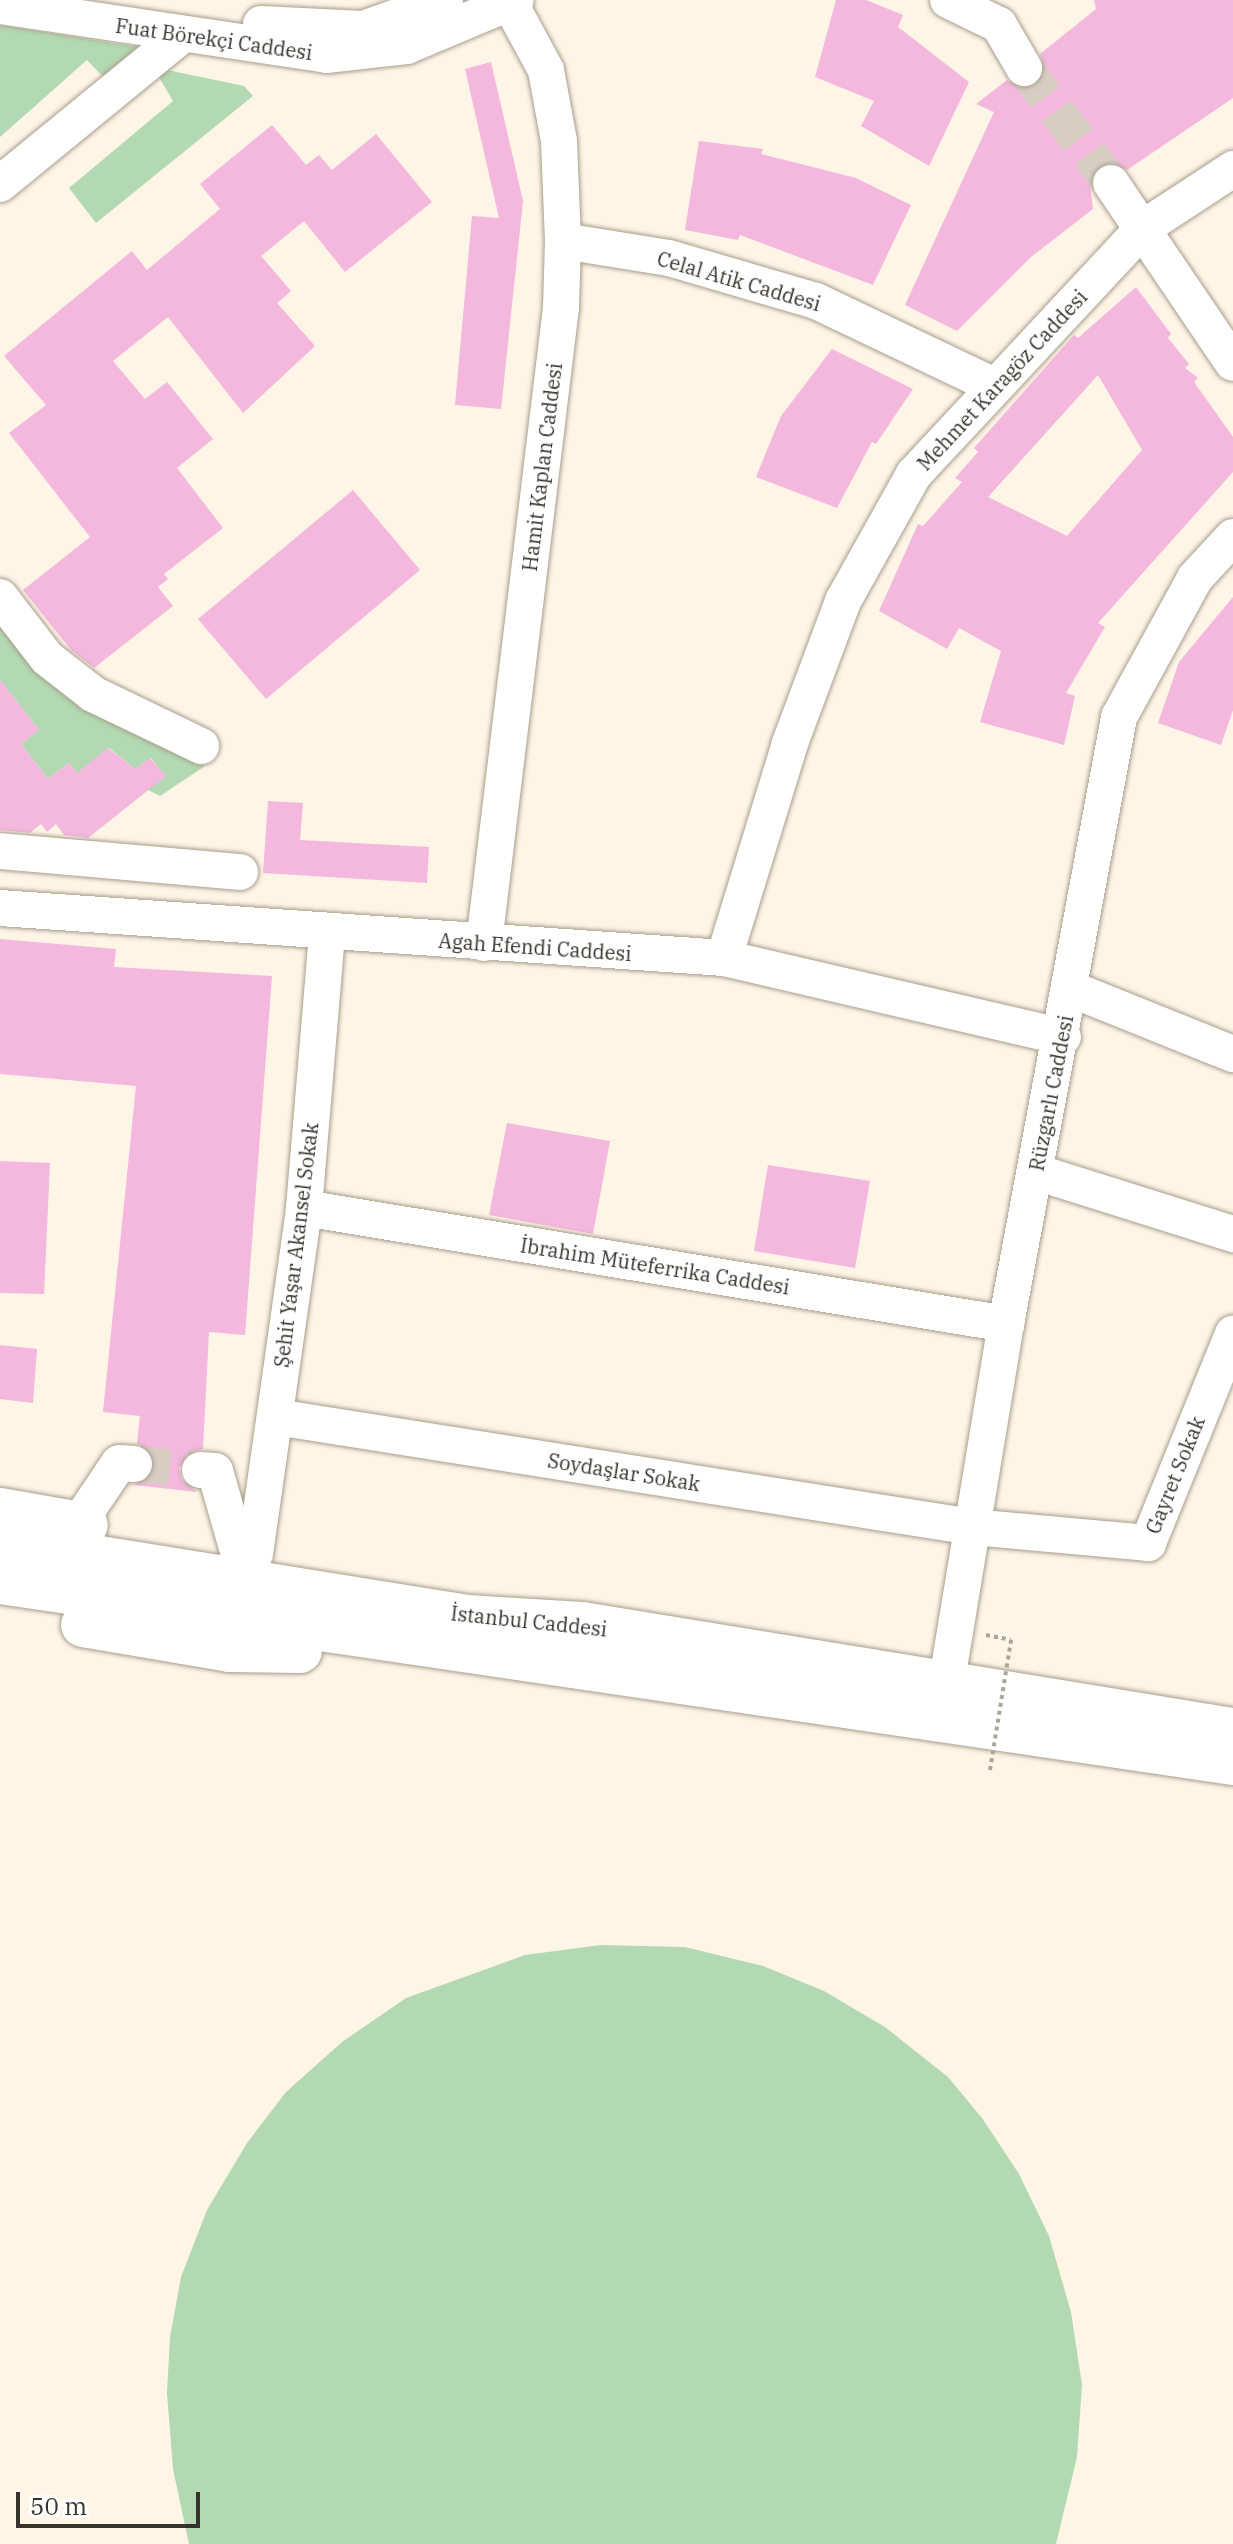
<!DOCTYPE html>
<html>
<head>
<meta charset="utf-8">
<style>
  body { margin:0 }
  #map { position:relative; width:1233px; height:2544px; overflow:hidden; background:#fef5e7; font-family:"IBM Plex Serif",serif }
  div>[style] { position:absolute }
  .green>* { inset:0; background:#b2d9b1 }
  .building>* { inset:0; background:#f4b7dd }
  .minor-tunnel>* { height:36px; margin-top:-18px; transform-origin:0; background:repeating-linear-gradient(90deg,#d6cec1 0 36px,transparent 0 54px) }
  .path>* { height:4px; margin-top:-2px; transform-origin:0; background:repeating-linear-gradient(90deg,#aba499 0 4px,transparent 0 8px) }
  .roads { filter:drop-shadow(0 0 2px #a79d8c) drop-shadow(0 0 2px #a79d8c) }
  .minor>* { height:36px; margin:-18px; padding:0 18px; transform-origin:18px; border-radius:18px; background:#fff }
  .major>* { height:44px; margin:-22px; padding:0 22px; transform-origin:22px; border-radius:22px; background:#fff }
  .path-bridge>* { height:4px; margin-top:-2px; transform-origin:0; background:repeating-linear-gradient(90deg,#aba499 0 4px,transparent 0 8px) }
  span { translate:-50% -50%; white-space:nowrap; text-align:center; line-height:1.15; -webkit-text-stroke:7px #fff; paint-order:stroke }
  .street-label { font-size:20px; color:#37322b }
  .scale { position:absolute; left:16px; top:2492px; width:184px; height:36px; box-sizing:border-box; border:4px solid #37322b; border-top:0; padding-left:10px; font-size:24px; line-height:28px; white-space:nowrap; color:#37322b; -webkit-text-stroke:6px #fff; paint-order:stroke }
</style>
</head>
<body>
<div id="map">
  <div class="green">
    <div style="clip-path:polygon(0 25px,138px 47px,103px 77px,87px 60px,0 137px)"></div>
    <div style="clip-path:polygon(153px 67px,244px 86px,253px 96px,96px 223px,69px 188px,173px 101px)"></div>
    <div style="clip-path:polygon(0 621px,199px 760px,205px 766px,160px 796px,148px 790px,165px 776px,151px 758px,135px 769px,109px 748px,77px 773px,69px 763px,48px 779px,21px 744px,39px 730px,0 680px)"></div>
    <div style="clip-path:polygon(601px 1945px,685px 1947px,763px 1966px,824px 1991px,885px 2027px,948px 2077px,982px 2118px,1019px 2174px,1049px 2236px,1071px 2312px,1082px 2385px,1077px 2457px,1056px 2544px,189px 2544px,173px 2469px,167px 2393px,170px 2337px,181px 2277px,207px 2210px,247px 2143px,286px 2092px,342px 2042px,406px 1998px,525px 1955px)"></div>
  </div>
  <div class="building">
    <div style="clip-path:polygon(836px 0,866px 0,903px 15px,898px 27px,969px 82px,929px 166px,861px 126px,874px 101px,815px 77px)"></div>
    <div style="clip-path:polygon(1094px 0,1233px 0,1233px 98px,1127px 170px,1110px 162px,1099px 166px,1090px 184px,1093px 209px,1031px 257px,957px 331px,905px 305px,994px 112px,976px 104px,1007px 80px,1023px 89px,1035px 86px,1045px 69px,1040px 54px,1096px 9px)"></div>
    <div style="clip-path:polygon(491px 62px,523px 201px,501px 409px,455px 405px,472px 216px,499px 218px,465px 69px)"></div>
    <div style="clip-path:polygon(272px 125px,306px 165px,319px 155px,332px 170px,376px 134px,432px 202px,345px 272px,304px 221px,261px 256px,291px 291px,277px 303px,315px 346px,243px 413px,168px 317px,113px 361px,145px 399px,167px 382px,213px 439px,177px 468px,223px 528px,164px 574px,168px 579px,158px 587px,173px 606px,94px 668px,71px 650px,23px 590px,90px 537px,9px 433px,46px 405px,4px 356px,132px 251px,147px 270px,220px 209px,200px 184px)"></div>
    <div style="clip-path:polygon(699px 141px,763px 149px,761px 154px,856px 178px,911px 205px,873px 285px,740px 235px,738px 240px,685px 230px)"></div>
    <div style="clip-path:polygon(evenodd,1136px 287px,1171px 334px,1168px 338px,1189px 364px,1185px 368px,1198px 378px,1194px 382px,1233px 437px,1233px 472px,1098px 623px,1105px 627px,1066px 693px,1075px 696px,1064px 745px,980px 722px,1001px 651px,959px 628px,947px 649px,879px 611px,918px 524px,923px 526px,962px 482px,955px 478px,978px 452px,974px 448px,1074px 335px,1078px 338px,1136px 287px,1098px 375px,1142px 450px,1067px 536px,988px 497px,1098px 375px)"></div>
    <div style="clip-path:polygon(832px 349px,913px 389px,876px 444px,872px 442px,837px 508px,756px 477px,781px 416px)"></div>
    <div style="clip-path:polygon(353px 490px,420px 570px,266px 699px,198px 619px)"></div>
    <div style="clip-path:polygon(1233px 597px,1233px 710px,1221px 745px,1158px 723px,1179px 662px)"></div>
    <div style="clip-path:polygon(0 680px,39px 730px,21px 744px,48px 779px,69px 763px,77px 773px,108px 748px,135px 769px,150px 758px,166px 776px,88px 838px,64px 835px,56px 824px,47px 832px,41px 824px,30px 833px,0 830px)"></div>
    <div style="clip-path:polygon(268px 801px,303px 803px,300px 840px,429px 847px,427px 883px,263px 873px)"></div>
    <div style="clip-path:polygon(0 939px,116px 949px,114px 967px,272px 976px,245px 1335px,209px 1332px,203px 1449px,190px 1452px,179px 1468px,182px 1480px,197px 1492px,134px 1485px,151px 1476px,155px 1466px,152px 1454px,137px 1443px,140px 1416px,103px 1412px,136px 1086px,0 1074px)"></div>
    <div style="clip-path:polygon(507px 1123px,610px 1141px,593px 1234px,489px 1215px)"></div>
    <div style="clip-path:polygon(0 1161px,50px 1163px,44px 1294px,0 1293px)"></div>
    <div style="clip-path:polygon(768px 1165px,870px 1181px,855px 1268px,754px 1251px)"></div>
    <div style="clip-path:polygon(0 1345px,37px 1349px,33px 1403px,0 1399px)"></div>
  </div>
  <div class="minor-tunnel">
    <div style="left:1024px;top:68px;width:144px;rotate:52.9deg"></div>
    <div style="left:134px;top:1464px;width:66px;rotate:5.2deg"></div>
  </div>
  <div class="path">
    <div style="left:986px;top:1635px;width:25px;rotate:11deg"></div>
  </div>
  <div class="roads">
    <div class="minor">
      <div style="left:948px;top:0;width:57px;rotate:26.1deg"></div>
      <div style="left:999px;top:25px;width:50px;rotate:59.8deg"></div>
      <div style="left:0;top:6px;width:330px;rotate:8.5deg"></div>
      <div style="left:326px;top:55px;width:81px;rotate:-6.3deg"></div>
      <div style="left:407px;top:46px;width:118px;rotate:-22.9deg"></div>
      <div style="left:261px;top:24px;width:102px;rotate:2.8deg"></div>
      <div style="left:363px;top:29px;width:87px;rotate:-19.5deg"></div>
      <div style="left:1111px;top:183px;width:217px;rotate:55.9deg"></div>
      <div style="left:0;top:184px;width:234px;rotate:-39.3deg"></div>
      <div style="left:563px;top:241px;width:107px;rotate:9.1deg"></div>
      <div style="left:669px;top:258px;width:153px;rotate:16.3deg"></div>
      <div style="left:816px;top:301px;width:197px;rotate:25.5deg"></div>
      <div style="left:0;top:597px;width:77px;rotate:52.4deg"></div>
      <div style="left:47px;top:658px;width:58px;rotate:38deg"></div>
      <div style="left:93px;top:694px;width:120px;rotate:25.7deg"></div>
      <div style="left:0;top:851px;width:241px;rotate:5deg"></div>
      <div style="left:0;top:908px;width:726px;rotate:3.95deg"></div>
      <div style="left:724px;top:958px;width:348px;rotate:13.1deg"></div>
      <div style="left:484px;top:943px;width:640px;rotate:-83.09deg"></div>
      <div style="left:561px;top:308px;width:67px;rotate:-88.3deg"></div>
      <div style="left:563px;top:241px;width:100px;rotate:-92.3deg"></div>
      <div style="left:559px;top:141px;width:72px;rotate:-100.4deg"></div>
      <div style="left:546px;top:70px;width:80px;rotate:-118.5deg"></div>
      <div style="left:724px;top:958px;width:225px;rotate:-72.9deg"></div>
      <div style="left:790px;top:743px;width:152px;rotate:-69.5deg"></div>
      <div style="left:843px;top:601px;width:145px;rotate:-60.8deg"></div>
      <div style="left:914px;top:474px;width:336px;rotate:-47deg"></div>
      <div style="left:1143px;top:228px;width:108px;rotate:-33.2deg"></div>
      <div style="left:1071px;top:989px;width:175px;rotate:21.9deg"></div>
      <div style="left:1036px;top:1172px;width:207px;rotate:17.5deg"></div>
      <div style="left:304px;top:1208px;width:712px;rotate:9.38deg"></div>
      <div style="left:276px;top:1417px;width:705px;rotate:8.98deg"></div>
      <div style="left:972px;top:1527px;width:177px;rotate:5.2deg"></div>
      <div style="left:1148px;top:1543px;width:226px;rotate:-67.9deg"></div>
      <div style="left:200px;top:1470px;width:15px;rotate:4deg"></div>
      <div style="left:215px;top:1471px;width:83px;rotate:74deg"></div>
      <div style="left:78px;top:1524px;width:73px;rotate:-56.1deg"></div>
      <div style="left:119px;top:1463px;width:15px;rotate:4deg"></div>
      <div style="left:255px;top:1554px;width:349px;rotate:-81.9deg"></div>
      <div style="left:304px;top:1208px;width:275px;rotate:-85.2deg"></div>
      <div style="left:947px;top:1680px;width:361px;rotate:-80.6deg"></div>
      <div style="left:1006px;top:1324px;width:617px;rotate:-79.45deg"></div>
      <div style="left:1119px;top:717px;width:158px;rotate:-61.3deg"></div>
      <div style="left:1195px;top:578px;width:56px;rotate:-47.2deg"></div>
    </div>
    <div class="major">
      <div style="left:0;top:1510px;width:87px;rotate:9.9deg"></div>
      <div style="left:0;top:1542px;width:475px;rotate:9.1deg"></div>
      <div style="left:469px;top:1617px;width:113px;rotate:3.5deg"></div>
      <div style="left:582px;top:1624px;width:660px;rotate:9.25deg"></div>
      <div style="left:0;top:1582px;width:1246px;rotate:8.35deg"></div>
      <div style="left:83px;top:1625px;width:148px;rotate:9.7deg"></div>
      <div style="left:229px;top:1650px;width:71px;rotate:0.8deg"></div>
    </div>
  </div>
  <div class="path-bridge">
    <div style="left:990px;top:1770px;width:132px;rotate:-80.8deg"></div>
  </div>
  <div class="street-label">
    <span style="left:214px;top:39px;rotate:8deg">Fuat Börekçi Caddesi</span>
    <span style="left:739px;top:281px;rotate:16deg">Celal Atik Caddesi</span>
    <span style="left:1002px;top:380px;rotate:-47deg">Mehmet Karagöz Caddesi</span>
    <span style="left:542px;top:467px;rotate:-83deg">Hamit Kaplan Caddesi</span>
    <span style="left:535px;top:947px;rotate:4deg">Agah Efendi Caddesi</span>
    <span style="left:1051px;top:1093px;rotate:-79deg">Rüzgarlı Caddesi</span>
    <span style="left:296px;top:1245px;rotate:-83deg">Şehit Yaşar Akansel Sokak</span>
    <span style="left:655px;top:1266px;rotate:9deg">İbrahim Müteferrika Caddesi</span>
    <span style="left:624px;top:1472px;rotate:9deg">Soydaşlar Sokak</span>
    <span style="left:1175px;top:1475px;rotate:-68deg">Gayret Sokak</span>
    <span style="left:529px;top:1621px;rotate:6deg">İstanbul Caddesi</span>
  </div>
  <div class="scale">50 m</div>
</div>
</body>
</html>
